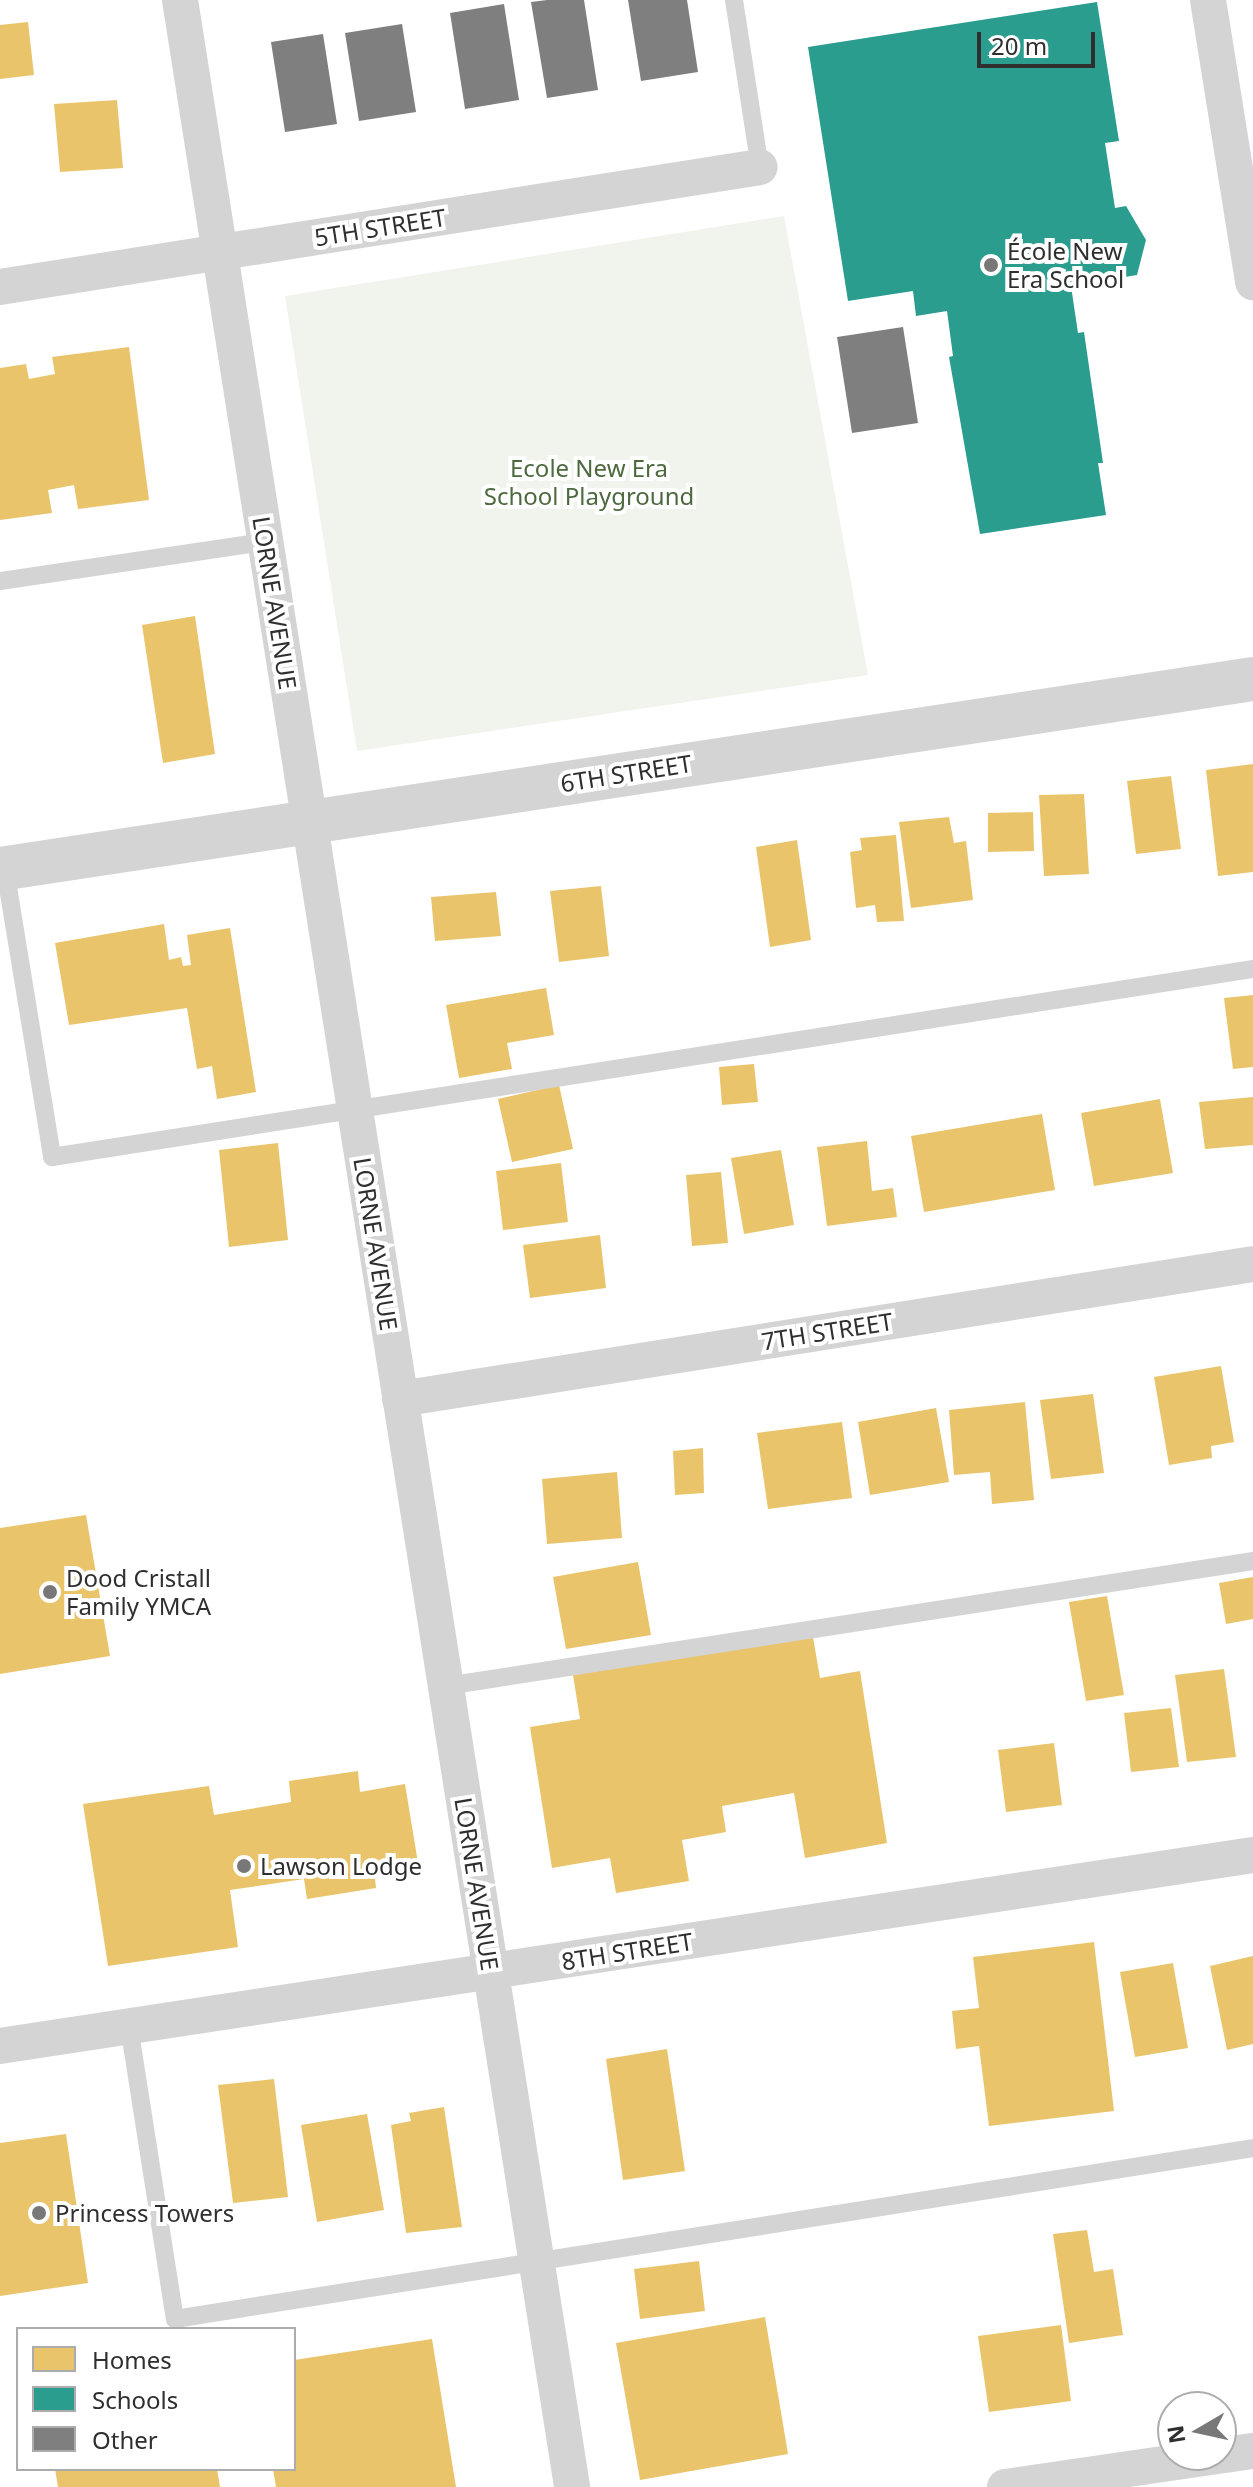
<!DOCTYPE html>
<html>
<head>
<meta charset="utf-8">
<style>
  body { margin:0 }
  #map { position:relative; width:1253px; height:2487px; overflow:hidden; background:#fff; font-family:"Noto Sans",sans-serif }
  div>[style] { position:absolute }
  .green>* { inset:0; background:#f0f4ec }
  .homes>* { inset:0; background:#e9c46a }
  .schools>* { inset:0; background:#2a9d8f }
  .building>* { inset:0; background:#7f7f7f }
  .service>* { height:18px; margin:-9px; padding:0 9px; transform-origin:9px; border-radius:9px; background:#d4d4d4 }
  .minor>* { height:36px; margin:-18px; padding:0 18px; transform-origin:18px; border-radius:18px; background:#d4d4d4 }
  .tertiary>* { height:44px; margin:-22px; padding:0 22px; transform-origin:22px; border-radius:22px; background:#d4d4d4 }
  .dots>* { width:22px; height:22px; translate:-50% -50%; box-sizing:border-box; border:4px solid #fff; border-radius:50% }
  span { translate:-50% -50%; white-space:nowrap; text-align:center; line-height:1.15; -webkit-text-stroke:8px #fff; paint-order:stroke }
  .street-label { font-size:24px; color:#2f2f2f }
  .poi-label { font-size:24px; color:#2f2f2f }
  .left { translate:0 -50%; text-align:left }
  .park-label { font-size:24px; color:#4d693e }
  .legend { position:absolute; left:16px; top:2327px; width:280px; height:144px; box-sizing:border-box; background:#fff; border:2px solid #acacac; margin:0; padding:10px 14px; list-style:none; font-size:24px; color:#2f2f2f }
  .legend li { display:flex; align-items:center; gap:16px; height:40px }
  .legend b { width:40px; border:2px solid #acacac }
  .north { position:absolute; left:1157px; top:2391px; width:80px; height:80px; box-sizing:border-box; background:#fff; border:2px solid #acacac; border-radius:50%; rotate:261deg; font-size:22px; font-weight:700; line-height:32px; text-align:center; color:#2f2f2f }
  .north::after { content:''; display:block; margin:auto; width:28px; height:36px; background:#787878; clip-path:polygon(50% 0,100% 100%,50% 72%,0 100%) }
  .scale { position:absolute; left:977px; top:32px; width:118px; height:36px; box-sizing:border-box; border:4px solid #2f2f2f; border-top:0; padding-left:10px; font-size:24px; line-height:28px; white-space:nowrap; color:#2f2f2f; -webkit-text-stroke:6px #fff; paint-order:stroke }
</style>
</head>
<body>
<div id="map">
  <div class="green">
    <div style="clip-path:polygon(784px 216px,868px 675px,357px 751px,285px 296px)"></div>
  </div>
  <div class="homes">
    <div style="clip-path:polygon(28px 22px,34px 75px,0 79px,0 25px)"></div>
    <div style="clip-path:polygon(117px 100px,123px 168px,60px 172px,54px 104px)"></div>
    <div style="clip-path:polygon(129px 347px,149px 500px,78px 509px,74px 485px,48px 490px,52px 513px,0 520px,0 368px,26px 364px,29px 379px,55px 374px,52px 357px)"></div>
    <div style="clip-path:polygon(195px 616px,215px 754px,163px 763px,142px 625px)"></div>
    <div style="clip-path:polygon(1253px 764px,1253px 872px,1218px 876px,1206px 770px)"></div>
    <div style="clip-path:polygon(1171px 776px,1181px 849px,1136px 854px,1127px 781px)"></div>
    <div style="clip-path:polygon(1084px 794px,1089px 874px,1044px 876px,1039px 795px)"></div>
    <div style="clip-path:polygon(1033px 812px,1034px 851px,988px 852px,988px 813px)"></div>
    <div style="clip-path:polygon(949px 817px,954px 843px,966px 841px,973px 900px,911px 908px,899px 822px)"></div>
    <div style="clip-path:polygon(896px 835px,904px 921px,877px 922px,875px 905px,856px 908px,850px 852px,862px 850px,860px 838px)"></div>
    <div style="clip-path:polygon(797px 840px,811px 940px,770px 947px,756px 847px)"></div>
    <div style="clip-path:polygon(601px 886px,609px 956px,559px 962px,550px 891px)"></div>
    <div style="clip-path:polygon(496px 892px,501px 936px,435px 941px,431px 897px)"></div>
    <div style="clip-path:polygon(164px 924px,169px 960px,181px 957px,183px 966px,191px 965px,187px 935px,230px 928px,256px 1092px,217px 1099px,212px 1066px,197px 1069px,187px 1008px,69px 1025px,55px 943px)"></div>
    <div style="clip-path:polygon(546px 988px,554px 1035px,507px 1043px,512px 1069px,459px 1078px,446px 1005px)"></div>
    <div style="clip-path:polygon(1253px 995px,1253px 1067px,1233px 1069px,1224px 998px)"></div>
    <div style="clip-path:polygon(754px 1064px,758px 1102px,722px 1105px,719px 1067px)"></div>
    <div style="clip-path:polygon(559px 1085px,573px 1149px,512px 1162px,498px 1099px)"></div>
    <div style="clip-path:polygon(1253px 1097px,1253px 1145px,1205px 1149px,1199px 1102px)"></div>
    <div style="clip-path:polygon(1160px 1099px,1173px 1173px,1094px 1186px,1081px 1113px)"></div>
    <div style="clip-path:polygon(1042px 1114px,1055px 1190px,924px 1212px,911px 1136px)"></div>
    <div style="clip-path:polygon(867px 1141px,872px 1191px,893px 1188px,897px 1217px,827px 1226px,817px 1147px)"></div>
    <div style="clip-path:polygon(278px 1143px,288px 1240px,229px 1247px,219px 1150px)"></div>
    <div style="clip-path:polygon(781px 1150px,794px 1225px,744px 1234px,731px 1158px)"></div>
    <div style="clip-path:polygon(561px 1163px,568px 1222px,503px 1230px,496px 1171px)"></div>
    <div style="clip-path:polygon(721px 1172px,728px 1243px,692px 1246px,686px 1175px)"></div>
    <div style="clip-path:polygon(600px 1235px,606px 1288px,530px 1298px,523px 1245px)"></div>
    <div style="clip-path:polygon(1221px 1366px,1234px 1442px,1211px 1446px,1212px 1458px,1169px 1465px,1154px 1377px)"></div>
    <div style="clip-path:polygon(1093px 1394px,1104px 1473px,1051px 1479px,1040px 1400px)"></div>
    <div style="clip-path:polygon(1025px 1402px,1034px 1500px,992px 1504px,990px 1472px,954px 1475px,949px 1410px)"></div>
    <div style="clip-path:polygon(936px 1408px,949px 1482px,870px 1495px,858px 1422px)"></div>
    <div style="clip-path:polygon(842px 1422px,852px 1498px,768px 1509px,757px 1433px)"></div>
    <div style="clip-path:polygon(703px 1448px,704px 1493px,675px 1495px,673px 1451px)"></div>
    <div style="clip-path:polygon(617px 1472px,622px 1538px,547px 1544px,542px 1479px)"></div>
    <div style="clip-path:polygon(86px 1515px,110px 1656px,0 1674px,0 1528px)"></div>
    <div style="clip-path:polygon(638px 1562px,651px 1635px,566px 1649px,553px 1577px)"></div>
    <div style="clip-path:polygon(1253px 1577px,1253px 1619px,1226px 1624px,1219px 1583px)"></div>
    <div style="clip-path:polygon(1107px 1596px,1124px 1695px,1086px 1701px,1069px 1602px)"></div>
    <div style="clip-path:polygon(813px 1637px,820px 1678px,860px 1671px,887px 1843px,805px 1858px,794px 1793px,722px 1806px,726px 1832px,682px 1840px,689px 1881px,616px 1893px,610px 1858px,552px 1868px,530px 1727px,580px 1719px,573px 1675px)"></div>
    <div style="clip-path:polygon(1224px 1669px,1236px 1757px,1187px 1762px,1175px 1675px)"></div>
    <div style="clip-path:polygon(1171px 1708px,1179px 1767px,1131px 1772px,1124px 1713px)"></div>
    <div style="clip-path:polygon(1054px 1743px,1062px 1805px,1006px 1812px,998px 1750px)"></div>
    <div style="clip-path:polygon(358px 1771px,360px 1792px,405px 1784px,418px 1863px,374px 1869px,376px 1888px,307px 1899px,304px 1879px,230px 1890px,238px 1947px,108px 1966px,83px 1804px,209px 1786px,214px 1815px,291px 1802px,289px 1781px)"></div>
    <div style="clip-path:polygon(1094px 1942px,1114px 2111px,989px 2126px,979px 2046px,956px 2049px,952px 2011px,979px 2008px,973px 1957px)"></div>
    <div style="clip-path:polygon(1253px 1956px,1253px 2044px,1227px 2050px,1210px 1966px)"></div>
    <div style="clip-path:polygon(1173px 1963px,1188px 2048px,1135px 2057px,1120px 1972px)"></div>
    <div style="clip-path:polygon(667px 2049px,685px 2171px,623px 2180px,606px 2059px)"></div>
    <div style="clip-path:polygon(274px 2079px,288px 2197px,233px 2203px,218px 2085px)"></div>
    <div style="clip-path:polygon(444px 2107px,462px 2227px,406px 2233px,391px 2125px,411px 2121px,409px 2113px)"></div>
    <div style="clip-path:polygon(367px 2114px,384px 2210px,317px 2222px,301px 2125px)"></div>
    <div style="clip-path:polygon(66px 2134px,88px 2283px,0 2296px,0 2143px)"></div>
    <div style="clip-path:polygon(1087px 2230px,1094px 2272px,1113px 2269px,1123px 2335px,1069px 2343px,1053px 2234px)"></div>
    <div style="clip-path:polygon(699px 2261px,705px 2311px,640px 2319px,634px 2269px)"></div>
    <div style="clip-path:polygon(765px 2317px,788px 2454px,640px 2480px,616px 2343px)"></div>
    <div style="clip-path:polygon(1061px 2325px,1071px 2401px,989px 2412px,978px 2336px)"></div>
    <div style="clip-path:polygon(432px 2339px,456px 2487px,276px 2487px,273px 2469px,294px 2469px,294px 2360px)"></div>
    <div style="clip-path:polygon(55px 2469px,217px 2469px,220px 2487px,58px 2487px)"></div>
  </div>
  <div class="schools">
    <div style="clip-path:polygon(1097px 2px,1119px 141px,1105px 143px,1115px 208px,1126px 206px,1146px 240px,1137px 275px,1071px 286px,1078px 333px,1084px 332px,1103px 463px,1098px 463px,1106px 515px,980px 534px,949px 357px,953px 356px,947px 311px,916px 316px,913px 291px,848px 301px,808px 47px)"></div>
  </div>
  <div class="building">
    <div style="clip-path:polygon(547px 0,584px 0,598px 90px,547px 98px,531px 2px)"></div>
    <div style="clip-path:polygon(628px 0,687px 0,698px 72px,641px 81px)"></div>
    <div style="clip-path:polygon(504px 4px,519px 100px,465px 109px,450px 13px)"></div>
    <div style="clip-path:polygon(402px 24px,416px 112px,359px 121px,345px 33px)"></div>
    <div style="clip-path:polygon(323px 34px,337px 124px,285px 132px,271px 42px)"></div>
    <div style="clip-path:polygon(903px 327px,918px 423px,852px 433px,837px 337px)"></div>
  </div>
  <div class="service">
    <div style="left:734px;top:0;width:169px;rotate:81.2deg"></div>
    <div style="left:0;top:581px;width:268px;rotate:-8.4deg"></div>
    <div style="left:5px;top:869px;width:292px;rotate:80.7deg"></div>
    <div style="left:52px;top:1157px;width:1216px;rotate:-8.9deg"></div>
    <div style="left:446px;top:1686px;width:817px;rotate:-8.8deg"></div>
    <div style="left:129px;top:2026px;width:297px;rotate:81.1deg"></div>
    <div style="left:175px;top:2319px;width:1091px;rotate:-9.01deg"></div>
  </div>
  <div class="minor">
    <div style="left:180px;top:0;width:2518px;rotate:81.04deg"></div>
    <div style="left:1208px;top:0;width:286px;rotate:80.9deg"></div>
    <div style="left:0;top:287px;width:769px;rotate:-8.97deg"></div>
    <div style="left:400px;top:1399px;width:864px;rotate:-8.99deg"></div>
    <div style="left:0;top:2046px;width:1267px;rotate:-8.67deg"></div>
    <div style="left:1005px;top:2487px;width:251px;rotate:-8.3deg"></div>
  </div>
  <div class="tertiary">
    <div style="left:0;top:869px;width:1267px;rotate:-8.62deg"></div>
  </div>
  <div class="dots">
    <div style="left:991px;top:265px;background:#787878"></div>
    <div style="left:50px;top:1592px;background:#787878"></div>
    <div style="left:244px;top:1866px;background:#787878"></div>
    <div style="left:39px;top:2213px;background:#787878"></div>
  </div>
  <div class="street-label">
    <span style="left:380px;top:227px;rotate:-9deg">5TH STREET</span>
    <span style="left:275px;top:603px;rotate:81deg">LORNE AVENUE</span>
    <span style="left:626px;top:773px;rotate:-9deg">6TH STREET</span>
    <span style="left:376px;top:1244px;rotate:81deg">LORNE AVENUE</span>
    <span style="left:827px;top:1331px;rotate:-9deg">7TH STREET</span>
    <span style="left:477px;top:1884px;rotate:81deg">LORNE AVENUE</span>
    <span style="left:627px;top:1951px;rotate:-9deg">8TH STREET</span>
  </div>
  <div class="poi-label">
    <span class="left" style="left:1007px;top:265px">École New<br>Era School</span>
    <span class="left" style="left:66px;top:1592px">Dood Cristall<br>Family YMCA</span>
    <span class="left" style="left:260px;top:1866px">Lawson Lodge</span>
    <span class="left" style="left:55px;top:2213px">Princess Towers</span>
  </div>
  <div class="park-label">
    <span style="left:589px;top:482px">Ecole New Era<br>School Playground</span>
  </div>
  <ul class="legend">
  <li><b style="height:22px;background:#e9c46a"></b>Homes</li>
  <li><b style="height:22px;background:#2a9d8f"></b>Schools</li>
  <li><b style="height:22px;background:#7f7f7f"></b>Other</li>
  </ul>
  <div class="north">N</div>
  <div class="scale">20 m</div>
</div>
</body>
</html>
